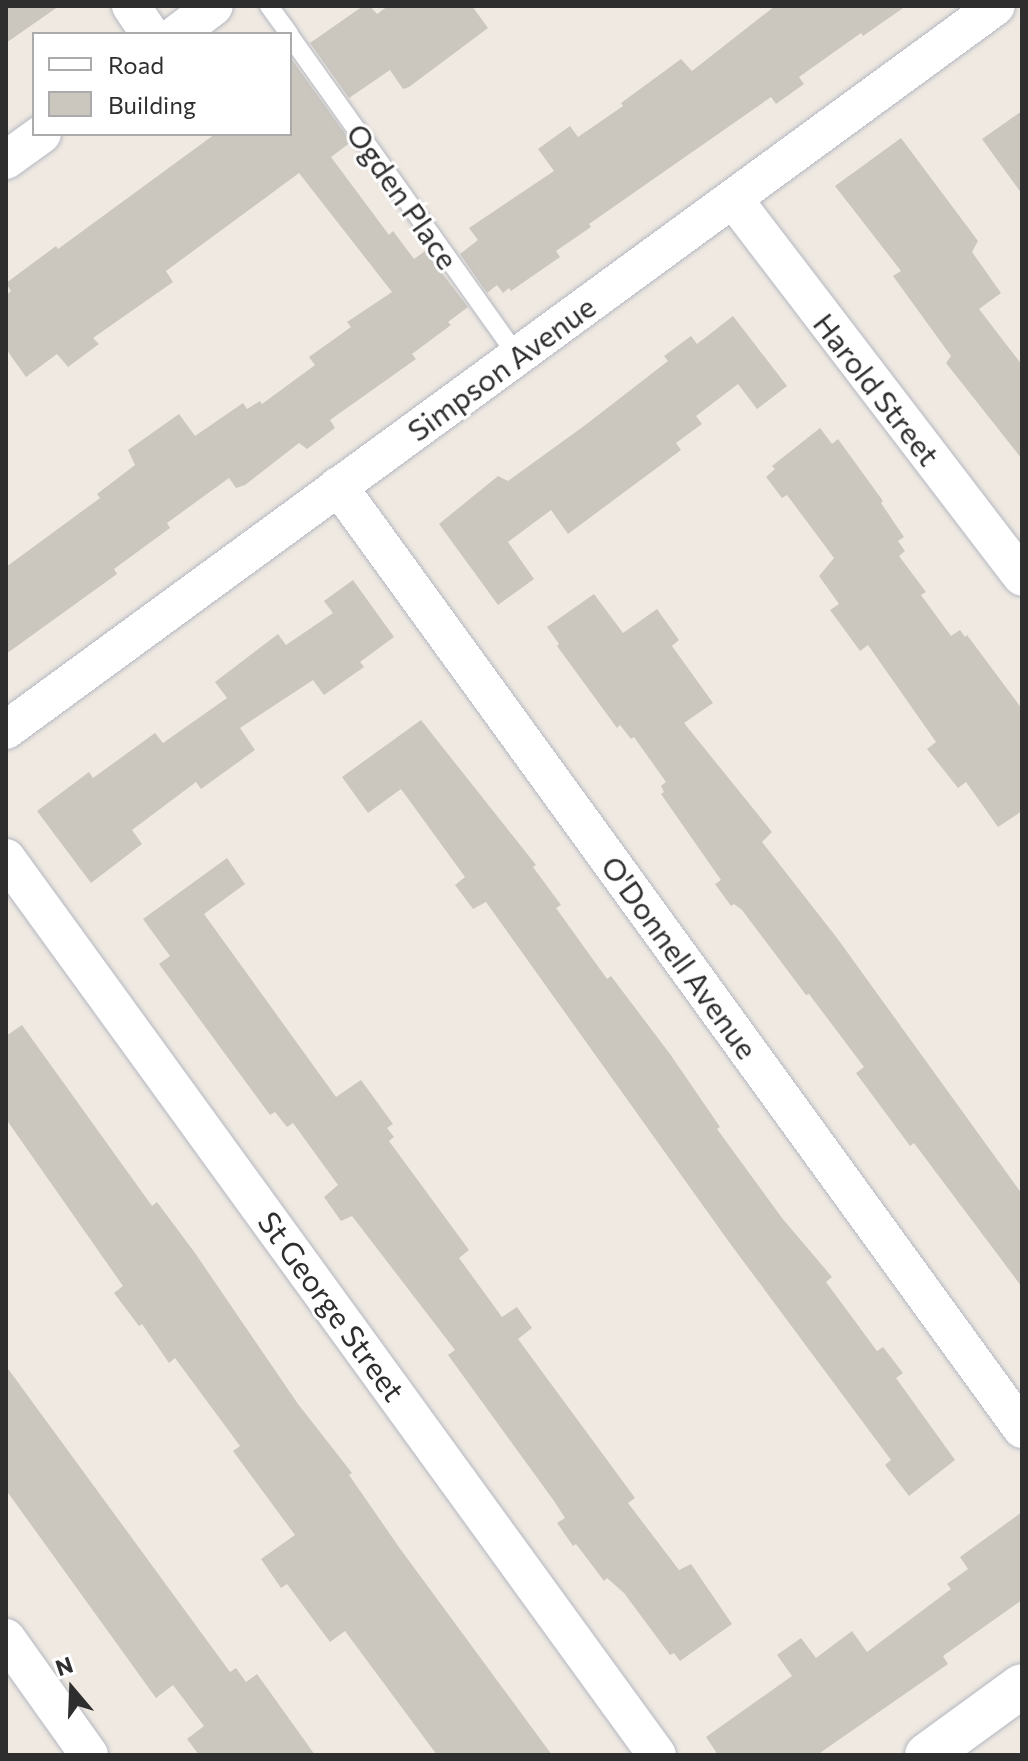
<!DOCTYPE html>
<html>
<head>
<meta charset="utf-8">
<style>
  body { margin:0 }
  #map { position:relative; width:1028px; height:1761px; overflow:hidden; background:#efe9e1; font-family:Commissioner,sans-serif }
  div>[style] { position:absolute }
  .building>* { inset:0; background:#cbc7bf }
  .roads { filter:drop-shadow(0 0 2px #b4b7c1) drop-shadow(0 0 2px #b4b7c1) }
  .service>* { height:18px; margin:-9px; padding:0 9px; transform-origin:9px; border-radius:9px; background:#fff }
  .minor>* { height:38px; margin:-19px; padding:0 19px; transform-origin:19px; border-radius:19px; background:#fff }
  .tertiary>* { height:44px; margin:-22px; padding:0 22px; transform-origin:22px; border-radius:22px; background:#fff }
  span { translate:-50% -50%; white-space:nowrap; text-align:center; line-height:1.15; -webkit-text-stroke:6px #fff; paint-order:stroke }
  .street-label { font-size:30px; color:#2e2e2e }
  .frame { position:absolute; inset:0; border:8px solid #2e2e2e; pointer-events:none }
  .legend { position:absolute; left:32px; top:32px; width:260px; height:104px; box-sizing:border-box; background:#fff; border:2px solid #ababab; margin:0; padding:10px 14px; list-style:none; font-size:24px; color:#2e2e2e }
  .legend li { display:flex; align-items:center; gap:16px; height:40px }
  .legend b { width:40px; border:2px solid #ababab }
  .north { position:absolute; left:32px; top:1649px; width:80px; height:80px; -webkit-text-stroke:6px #fff; paint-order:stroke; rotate:341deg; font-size:22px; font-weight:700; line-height:32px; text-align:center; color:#2e2e2e }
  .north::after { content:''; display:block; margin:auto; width:28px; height:36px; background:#2e2e2e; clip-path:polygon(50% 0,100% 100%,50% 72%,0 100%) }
</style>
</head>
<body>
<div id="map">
  <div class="building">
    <div style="clip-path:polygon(6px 6px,59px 6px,6px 43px)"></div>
    <div style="clip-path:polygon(363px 6px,370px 6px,377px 14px,388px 6px,472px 6px,488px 28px,409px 87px,403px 89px,390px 70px,349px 98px,310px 43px)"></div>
    <div style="clip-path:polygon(775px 6px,906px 6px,863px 36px,861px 33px,799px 77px,804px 84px,776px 104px,771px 97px,589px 224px,591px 227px,556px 251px,560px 257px,511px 291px,509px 288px,503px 293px,497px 285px,487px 293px,460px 254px,478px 240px,469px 228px,554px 171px,538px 149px,570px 126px,578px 137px,623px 106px,621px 103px,681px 59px,692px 71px)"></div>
    <div style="clip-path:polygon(290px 57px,351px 142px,331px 157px,389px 235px,393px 231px,414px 259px,425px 251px,468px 307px,448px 322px,451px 325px,412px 354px,416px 359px,330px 420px,335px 428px,307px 449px,299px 443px,245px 485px,236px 488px,229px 478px,167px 523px,170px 528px,114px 569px,117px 574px,6px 654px,6px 567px,100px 498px,97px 494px,135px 465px,128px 450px,179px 414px,195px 436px,243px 403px,247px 409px,260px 401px,262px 404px,315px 365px,309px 357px,351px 327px,347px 322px,392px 292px,299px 173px,166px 271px,173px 282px,93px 338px,99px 344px,68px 367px,57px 354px,26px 377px,6px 349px,6px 295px,11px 291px,6px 283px,56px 246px,58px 249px,215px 134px,290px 134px)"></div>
    <div style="clip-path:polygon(1022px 111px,1022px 194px,982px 139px)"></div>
    <div style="clip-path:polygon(901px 138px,978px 241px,972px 252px,1001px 293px,979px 309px,1022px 365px,1022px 459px,946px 363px,951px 356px,893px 276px,901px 271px,835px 186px)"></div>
    <div style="clip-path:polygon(733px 316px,787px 386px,757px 409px,738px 384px,696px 416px,702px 424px,676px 443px,681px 450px,568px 534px,551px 510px,508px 542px,534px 579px,498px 605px,439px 524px,498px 476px,508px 481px,584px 426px,668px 361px,664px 356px,691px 336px,697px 344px)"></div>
    <div style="clip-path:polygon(820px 428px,832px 444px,838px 439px,883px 501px,881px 503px,904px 537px,898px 541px,905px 551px,899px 556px,926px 592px,921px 595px,951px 636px,960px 630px,965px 637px,967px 635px,1022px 709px,1022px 811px,998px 827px,966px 782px,958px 788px,927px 749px,936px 742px,868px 645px,860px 651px,830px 610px,839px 604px,819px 576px,834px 558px,787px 495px,782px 498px,766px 477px,775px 469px,772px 466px)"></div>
    <div style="clip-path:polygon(353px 580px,394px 637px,360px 662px,364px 667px,324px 695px,313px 680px,240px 728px,255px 750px,201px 789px,196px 782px,132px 830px,142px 844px,91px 883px,37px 811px,89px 772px,93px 778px,155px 733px,163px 743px,227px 698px,215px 682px,278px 634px,286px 645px,333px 613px,324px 601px)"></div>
    <div style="clip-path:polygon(594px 594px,623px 633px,657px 609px,679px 640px,672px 646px,713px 703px,684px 723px,772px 832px,762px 842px,837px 938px,1022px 1194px,1022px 1287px,914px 1143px,910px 1146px,856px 1073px,864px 1067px,809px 994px,806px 995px,742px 910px,734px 904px,731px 906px,715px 884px,721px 880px,661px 794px,664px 792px,661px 786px,666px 782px,634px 737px,631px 739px,620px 725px,617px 728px,557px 646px,559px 644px,547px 627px)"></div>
    <div style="clip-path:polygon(421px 720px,536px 865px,533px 867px,561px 905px,556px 908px,607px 979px,611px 976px,670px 1054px,720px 1127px,717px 1129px,782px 1218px,832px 1277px,826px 1282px,877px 1351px,883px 1347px,903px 1373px,896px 1378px,955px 1460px,909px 1496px,885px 1465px,891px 1460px,729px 1242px,486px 902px,473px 909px,455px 885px,465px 877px,401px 789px,368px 813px,342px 777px)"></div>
    <div style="clip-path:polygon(227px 858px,245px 884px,204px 914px,336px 1097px,361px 1080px,393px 1124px,387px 1128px,394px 1137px,389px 1141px,469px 1250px,459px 1258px,502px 1317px,517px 1307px,532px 1328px,518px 1339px,635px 1498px,628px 1503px,679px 1570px,691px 1564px,732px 1624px,680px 1661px,674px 1653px,670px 1655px,624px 1593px,607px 1578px,604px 1581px,576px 1544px,573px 1546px,557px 1523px,565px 1518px,554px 1501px,448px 1355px,455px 1350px,352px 1216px,341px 1221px,324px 1197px,338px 1185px,293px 1123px,287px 1127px,275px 1112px,270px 1115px,159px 964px,170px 956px,143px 919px)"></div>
    <div style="clip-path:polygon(22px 1025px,152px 1206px,157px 1202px,195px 1253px,298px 1404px,352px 1473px,349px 1475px,401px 1550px,552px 1755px,437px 1755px,345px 1631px,330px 1642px,287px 1584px,281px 1588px,261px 1559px,295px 1535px,233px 1451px,240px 1446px,175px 1358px,169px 1363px,142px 1324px,139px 1326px,114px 1293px,123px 1286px,6px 1119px,6px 1036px)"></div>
    <div style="clip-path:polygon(6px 1366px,230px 1672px,236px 1668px,246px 1682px,257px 1674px,315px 1755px,199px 1755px,187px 1739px,204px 1726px,173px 1685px,156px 1698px,6px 1490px)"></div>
    <div style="clip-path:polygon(1022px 1512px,1022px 1600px,943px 1656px,948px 1664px,817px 1755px,718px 1755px,706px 1737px,792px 1676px,777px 1655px,801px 1638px,816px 1658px,852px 1631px,867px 1652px,951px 1589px,947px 1584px,968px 1569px,960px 1557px)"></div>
  </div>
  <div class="roads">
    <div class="service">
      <div style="left:269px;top:6px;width:34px;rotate:54deg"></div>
      <div style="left:290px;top:36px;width:392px;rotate:54.6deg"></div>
    </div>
    <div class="minor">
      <div style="left:131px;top:6px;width:34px;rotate:56deg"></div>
      <div style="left:177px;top:34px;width:46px;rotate:-37.1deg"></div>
      <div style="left:6px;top:160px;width:44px;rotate:-35.8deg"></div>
      <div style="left:734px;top:200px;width:474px;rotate:52.6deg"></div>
      <div style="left:338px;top:486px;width:1165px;rotate:54.04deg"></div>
      <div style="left:6px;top:730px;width:1226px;rotate:-36.18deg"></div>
      <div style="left:6px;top:858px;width:1108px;rotate:54.03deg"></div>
      <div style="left:6px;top:1638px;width:143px;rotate:54.6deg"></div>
    </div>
    <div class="tertiary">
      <div style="left:927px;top:1755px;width:117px;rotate:-36deg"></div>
    </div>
  </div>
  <div class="street-label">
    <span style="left:403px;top:196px;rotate:55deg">Ogden Place</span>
    <span style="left:501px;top:368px;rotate:-36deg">Simpson Avenue</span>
    <span style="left:877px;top:389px;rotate:52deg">Harold Street</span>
    <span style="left:680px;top:957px;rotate:54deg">O'Donnell Avenue</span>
    <span style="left:332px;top:1306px;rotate:54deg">St George Street</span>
  </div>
  <div class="frame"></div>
  <ul class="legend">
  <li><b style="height:10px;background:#fff"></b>Road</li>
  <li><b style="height:22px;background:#cbc7bf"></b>Building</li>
  </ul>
  <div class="north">N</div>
</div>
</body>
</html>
